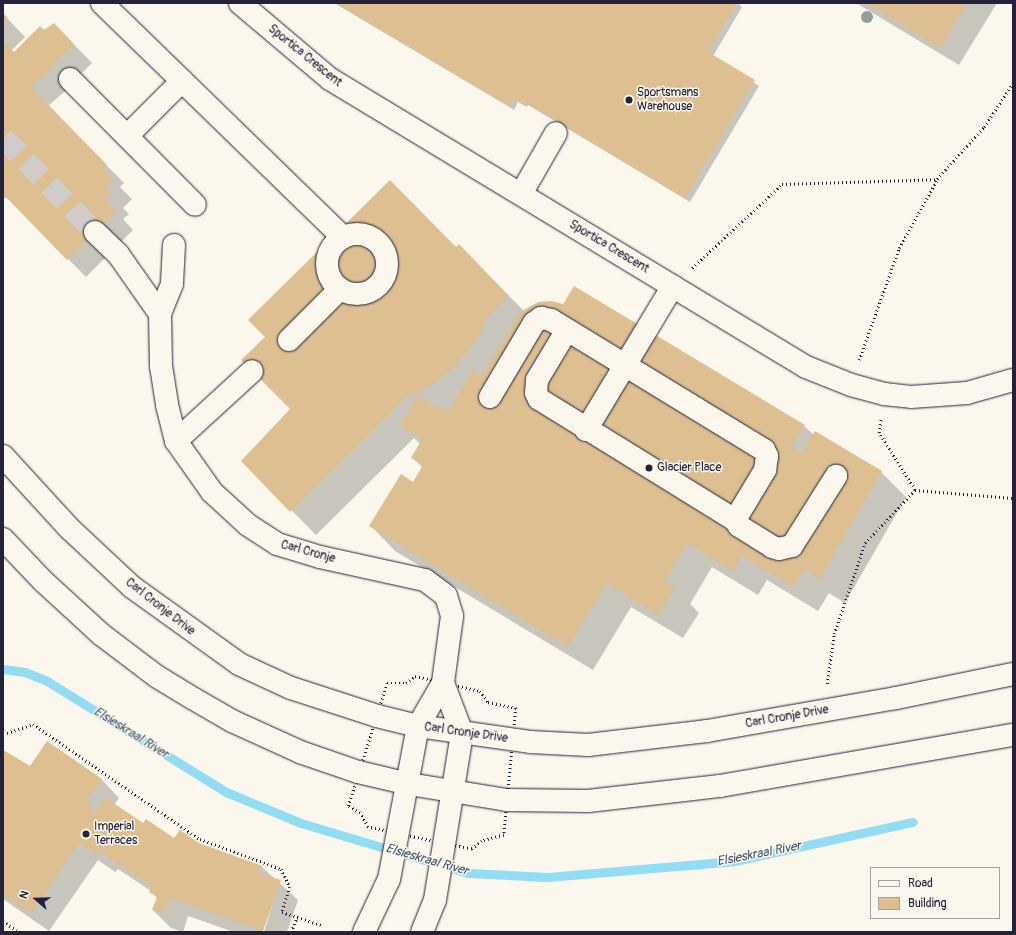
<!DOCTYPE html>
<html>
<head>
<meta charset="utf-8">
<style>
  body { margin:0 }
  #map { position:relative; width:1016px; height:935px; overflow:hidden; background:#fbf7ec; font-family:Pangolin,sans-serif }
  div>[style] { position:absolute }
  .shadow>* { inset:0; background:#0003 }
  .stream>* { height:9px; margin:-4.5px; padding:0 4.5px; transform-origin:4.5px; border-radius:4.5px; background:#92dcf4 }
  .building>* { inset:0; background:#debf91 }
  .minor-tunnel>* { height:22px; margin-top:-11px; transform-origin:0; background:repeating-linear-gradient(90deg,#d0ccc9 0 22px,transparent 0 33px) }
  .path>* { height:2.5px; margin-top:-1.25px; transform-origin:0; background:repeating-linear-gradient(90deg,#22223b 0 1px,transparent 0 4px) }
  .roads { filter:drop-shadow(0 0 1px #22223b) drop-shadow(0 0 1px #22223b) }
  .minor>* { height:22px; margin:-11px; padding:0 11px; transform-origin:11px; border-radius:11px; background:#fbf7ec }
  .minor>.ring { margin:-11px; padding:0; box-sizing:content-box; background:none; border:22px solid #fbf7ec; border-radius:50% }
  .major>* { height:22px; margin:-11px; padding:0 11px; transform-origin:11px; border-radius:11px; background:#fbf7ec }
  .trees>* { width:12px; height:12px; margin:-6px; border-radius:50%; background:#969e9d }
  .dots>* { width:11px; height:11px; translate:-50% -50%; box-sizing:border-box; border:2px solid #fbf7ec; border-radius:50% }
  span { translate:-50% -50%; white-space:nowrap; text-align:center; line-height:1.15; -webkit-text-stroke:3px #fbf7ec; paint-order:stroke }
  .street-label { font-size:12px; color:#22223b }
  .poi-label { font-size:12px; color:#22223b }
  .left { translate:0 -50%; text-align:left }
  .water-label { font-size:13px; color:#445a72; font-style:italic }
  .frame { position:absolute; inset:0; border:4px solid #22223b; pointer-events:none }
  .legend { position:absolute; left:870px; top:867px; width:130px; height:52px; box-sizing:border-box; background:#fbf7ec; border:1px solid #a4a2a5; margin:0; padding:5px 7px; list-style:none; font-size:12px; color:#22223b }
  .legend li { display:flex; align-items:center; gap:8px; height:20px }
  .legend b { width:20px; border:1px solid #a4a2a5 }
  .north { position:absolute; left:16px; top:879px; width:40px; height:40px; -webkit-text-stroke:3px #fbf7ec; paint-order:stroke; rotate:290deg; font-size:11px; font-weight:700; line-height:16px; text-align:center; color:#22223b }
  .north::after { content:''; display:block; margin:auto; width:14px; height:18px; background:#22223b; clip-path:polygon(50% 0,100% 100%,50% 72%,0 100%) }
</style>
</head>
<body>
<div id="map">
  <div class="shadow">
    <div style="clip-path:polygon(334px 3px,738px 3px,742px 7px,713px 56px,759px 86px,690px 202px,528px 105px,527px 107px,518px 102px,514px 110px)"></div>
    <div style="clip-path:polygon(856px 3px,997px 3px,959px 65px)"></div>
    <div style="clip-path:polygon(3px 14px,25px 37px,11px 51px,14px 53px,54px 24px,92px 63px,70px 85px,71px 86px,48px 106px,124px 183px,120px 187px,132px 199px,123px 208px,129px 214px,123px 219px,133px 230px,86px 277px,10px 200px,3px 197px)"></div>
    <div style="clip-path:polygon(456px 248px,483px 270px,524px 311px,804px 426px,814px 435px,881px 472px,906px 497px,845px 603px,829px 593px,818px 611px,767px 580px,758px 595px,712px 567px,690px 604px,699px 613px,683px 638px,631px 607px,593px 670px,395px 551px,371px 526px,414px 483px,423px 468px,412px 457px,420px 444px,414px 438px,316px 535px,242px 460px)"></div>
    <div style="clip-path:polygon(3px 750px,30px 767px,101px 779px,119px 798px,114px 805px,143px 824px,174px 840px,199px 844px,262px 867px,298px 900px,287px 932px,264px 932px,277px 889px,261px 932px,234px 932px,188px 916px,183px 932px,171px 928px,153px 910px,157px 898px,151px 891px,118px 869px,115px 872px,98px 860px,49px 931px,3px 899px)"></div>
  </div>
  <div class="stream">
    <div style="left:3px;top:669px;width:22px;rotate:8deg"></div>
    <div style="left:25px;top:672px;width:24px;rotate:22deg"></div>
    <div style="left:47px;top:681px;width:211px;rotate:31.8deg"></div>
    <div style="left:226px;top:792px;width:81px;rotate:22.5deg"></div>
    <div style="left:301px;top:823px;width:174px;rotate:16.7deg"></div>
    <div style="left:468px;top:873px;width:80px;rotate:2.9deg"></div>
    <div style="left:548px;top:877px;width:188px;rotate:-4.9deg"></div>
    <div style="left:735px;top:861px;width:182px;rotate:-12.4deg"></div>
  </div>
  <div class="building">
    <div style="clip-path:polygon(336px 3px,737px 3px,708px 52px,755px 80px,685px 198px,523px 101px,522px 104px,513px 98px,509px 106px)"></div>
    <div style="clip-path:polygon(866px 3px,968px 3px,940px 48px)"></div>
    <div style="clip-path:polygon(3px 13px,8px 18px,3px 22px)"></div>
    <div style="clip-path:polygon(54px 23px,74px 44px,52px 66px,54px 67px,31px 87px,107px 165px,103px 168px,114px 180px,105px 189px,111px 195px,105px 200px,116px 211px,67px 260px,3px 194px,3px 41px,14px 52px,40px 26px,44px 30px)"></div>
    <div style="clip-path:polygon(390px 180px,456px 247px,459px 244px,509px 296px,484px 321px,486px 323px,477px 339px,455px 366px,435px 383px,413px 395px,411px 393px,290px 512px,241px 461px,290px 409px,241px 360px,265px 337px,248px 320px)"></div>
    <div style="clip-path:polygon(574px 286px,805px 425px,791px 447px,802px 454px,815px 431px,882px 471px,820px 579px,804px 569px,794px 587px,742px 556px,733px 571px,687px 543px,664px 582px,675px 588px,658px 615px,607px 583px,568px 647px,369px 526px,401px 474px,413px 482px,423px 465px,411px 458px,422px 439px,400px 426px,418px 396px,440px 410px,442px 406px,449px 411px,473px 370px,481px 376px,522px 311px,538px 302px,551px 301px,563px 304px)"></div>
    <div style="clip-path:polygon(47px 741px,102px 779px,87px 800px,92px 803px,88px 808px,95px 813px,106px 798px,143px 823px,146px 819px,174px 838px,180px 830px,199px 843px,262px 866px,259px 873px,281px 880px,263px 931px,170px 898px,165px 914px,152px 910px,157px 897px,149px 892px,152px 887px,99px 851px,97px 855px,79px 843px,31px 914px,3px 895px,3px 750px,30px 766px)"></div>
  </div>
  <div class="minor-tunnel">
    <div style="left:3px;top:138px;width:132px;rotate:45.6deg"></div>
  </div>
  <div class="path">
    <div style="left:692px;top:268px;width:123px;rotate:-43deg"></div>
    <div style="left:782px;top:184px;width:155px;rotate:-1.8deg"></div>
    <div style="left:937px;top:179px;width:70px;rotate:-47.9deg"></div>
    <div style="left:984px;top:127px;width:53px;rotate:-56.6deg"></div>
    <div style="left:859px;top:360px;width:119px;rotate:-70.3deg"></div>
    <div style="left:899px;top:248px;width:78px;rotate:-60.8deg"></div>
    <div style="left:915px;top:490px;width:98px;rotate:4.7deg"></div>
    <div style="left:415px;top:676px;width:67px;rotate:13deg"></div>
    <div style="left:480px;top:691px;width:14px;rotate:54deg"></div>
    <div style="left:488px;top:702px;width:29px;rotate:12deg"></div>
    <div style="left:516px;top:708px;width:128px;rotate:95.4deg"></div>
    <div style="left:504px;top:835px;width:23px;rotate:165deg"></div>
    <div style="left:482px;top:841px;width:13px;rotate:141deg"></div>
    <div style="left:472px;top:849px;width:26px;rotate:-169deg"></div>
    <div style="left:446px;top:844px;width:80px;rotate:-167.7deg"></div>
    <div style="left:368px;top:827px;width:16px;rotate:-120deg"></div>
    <div style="left:360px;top:813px;width:14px;rotate:-150deg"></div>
    <div style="left:348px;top:806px;width:129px;rotate:-72.4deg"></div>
    <div style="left:387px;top:683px;width:19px"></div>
    <div style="left:406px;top:683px;width:11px;rotate:-38deg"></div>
    <div style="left:827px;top:684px;width:50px;rotate:-82deg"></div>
    <div style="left:834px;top:634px;width:96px;rotate:-71.2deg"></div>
    <div style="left:865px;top:543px;width:73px;rotate:-46.7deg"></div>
    <div style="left:915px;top:490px;width:67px;rotate:-122.3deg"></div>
    <div style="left:879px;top:433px;width:14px;rotate:-82deg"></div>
    <div style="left:3px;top:734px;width:32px;rotate:-18deg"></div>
    <div style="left:33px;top:724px;width:203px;rotate:34.6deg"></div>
    <div style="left:200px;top:839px;width:86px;rotate:20.3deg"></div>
    <div style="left:281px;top:869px;width:20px;rotate:63deg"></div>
    <div style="left:290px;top:887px;width:26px;rotate:108deg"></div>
    <div style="left:282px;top:912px;width:41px;rotate:18.4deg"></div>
    <div style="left:3px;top:921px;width:19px;rotate:35deg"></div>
    <div style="left:291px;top:932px;width:16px;rotate:-68deg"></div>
  </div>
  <div class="roads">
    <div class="minor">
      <div style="left:102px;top:3px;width:336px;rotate:44.2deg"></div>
      <div style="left:240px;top:3px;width:118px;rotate:40.2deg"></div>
      <div style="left:330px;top:79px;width:556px;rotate:31.18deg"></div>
      <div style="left:806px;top:367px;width:48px;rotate:21.8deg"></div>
      <div style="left:851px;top:385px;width:34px;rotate:15deg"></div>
      <div style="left:884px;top:394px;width:27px;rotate:6deg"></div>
      <div style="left:911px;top:397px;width:56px;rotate:-4.1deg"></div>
      <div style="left:967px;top:393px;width:48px;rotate:-15.8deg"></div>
      <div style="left:70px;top:79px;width:177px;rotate:45.2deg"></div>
      <div style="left:127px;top:136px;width:78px;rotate:-45deg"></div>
      <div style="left:521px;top:194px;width:70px;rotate:-60.2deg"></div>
      <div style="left:95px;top:232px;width:32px;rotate:44deg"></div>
      <div style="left:118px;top:254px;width:73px;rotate:55deg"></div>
      <div class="ring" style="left:327px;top:234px;width:38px;height:38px"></div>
      <div style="left:174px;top:245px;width:39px;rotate:93deg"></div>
      <div style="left:172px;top:284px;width:32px;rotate:112deg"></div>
      <div style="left:160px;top:314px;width:52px;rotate:88.9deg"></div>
      <div style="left:161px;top:366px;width:39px;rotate:81deg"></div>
      <div style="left:167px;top:405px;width:37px;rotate:76deg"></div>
      <div style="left:176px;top:441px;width:62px;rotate:54.8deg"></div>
      <div style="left:212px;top:492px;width:49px;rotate:42.5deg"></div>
      <div style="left:248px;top:525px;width:35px;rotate:33deg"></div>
      <div style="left:277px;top:544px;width:45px;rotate:16.8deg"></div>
      <div style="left:320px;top:557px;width:107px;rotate:12.4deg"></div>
      <div style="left:425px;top:580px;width:26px;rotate:37deg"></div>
      <div style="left:446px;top:596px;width:21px;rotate:73deg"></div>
      <div style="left:452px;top:616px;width:68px;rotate:97.7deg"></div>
      <div style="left:443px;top:683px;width:50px;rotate:120.2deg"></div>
      <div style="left:418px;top:726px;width:156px;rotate:100.7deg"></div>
      <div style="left:389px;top:879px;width:59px;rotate:115.3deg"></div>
      <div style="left:567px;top:330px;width:58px;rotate:121deg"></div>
      <div style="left:537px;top:380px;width:13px;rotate:94deg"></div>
      <div style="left:536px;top:393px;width:7px;rotate:63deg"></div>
      <div style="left:539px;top:399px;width:230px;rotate:31.7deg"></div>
      <div style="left:735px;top:520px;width:7px;rotate:56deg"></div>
      <div style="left:739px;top:526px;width:39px;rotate:32deg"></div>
      <div style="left:772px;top:547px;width:7px;rotate:16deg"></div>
      <div style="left:779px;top:549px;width:13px;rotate:-13deg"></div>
      <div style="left:792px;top:546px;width:83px;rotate:-57.8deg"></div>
      <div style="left:289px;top:340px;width:72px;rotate:-45deg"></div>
      <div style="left:490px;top:397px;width:86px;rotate:-59.3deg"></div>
      <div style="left:534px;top:323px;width:9px;rotate:-36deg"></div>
      <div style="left:541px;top:318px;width:10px;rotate:11deg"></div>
      <div style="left:551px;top:320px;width:250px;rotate:31.4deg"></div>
      <div style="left:764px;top:450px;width:7px;rotate:63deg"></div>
      <div style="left:767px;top:456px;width:14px;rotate:98deg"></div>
      <div style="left:765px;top:470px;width:58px;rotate:121deg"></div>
      <div style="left:586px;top:430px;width:168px;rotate:-58.9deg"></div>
      <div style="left:176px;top:441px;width:103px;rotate:-42.6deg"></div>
      <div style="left:422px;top:932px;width:35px;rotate:-68deg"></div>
      <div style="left:435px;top:900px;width:169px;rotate:-80.8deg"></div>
      <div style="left:462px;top:733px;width:53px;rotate:-110.8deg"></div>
    </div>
    <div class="major">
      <div style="left:3px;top:456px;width:99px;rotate:47.5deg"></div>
      <div style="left:70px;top:529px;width:85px;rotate:43.1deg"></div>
      <div style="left:132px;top:587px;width:132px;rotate:35.7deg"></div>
      <div style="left:239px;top:664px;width:57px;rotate:24.8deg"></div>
      <div style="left:291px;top:688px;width:90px;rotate:18deg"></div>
      <div style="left:377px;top:716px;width:42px;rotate:13.7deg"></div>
      <div style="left:418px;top:726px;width:113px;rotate:8.1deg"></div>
      <div style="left:530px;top:742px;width:58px;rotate:3deg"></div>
      <div style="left:588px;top:745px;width:120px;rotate:-6.7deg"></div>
      <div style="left:707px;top:731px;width:192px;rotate:-9.9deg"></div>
      <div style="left:896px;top:698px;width:119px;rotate:-11.6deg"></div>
      <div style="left:3px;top:539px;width:58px;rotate:46.4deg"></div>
      <div style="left:43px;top:581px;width:80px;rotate:42.5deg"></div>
      <div style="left:102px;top:635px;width:68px;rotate:37.2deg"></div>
      <div style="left:156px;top:676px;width:44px;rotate:31.2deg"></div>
      <div style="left:194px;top:699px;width:44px;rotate:30.1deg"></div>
      <div style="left:232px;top:721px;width:75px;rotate:24.5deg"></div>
      <div style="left:300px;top:752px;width:61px;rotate:19deg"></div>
      <div style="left:358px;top:772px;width:52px;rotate:13.2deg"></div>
      <div style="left:409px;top:784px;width:99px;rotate:9.3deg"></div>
      <div style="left:507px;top:800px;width:81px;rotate:0.7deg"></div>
      <div style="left:588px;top:801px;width:133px;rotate:-6.5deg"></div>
      <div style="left:720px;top:786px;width:297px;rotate:-9.9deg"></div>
    </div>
  </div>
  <div class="trees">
    <div style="left:867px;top:17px"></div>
  </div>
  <div class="dots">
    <div style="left:629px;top:100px;background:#22223b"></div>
    <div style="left:649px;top:468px;background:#22223b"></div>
    <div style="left:86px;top:834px;background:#22223b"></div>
  </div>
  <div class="street-label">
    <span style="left:305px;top:56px;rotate:39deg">Sportica Crescent</span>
    <span style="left:609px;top:247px;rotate:31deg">Sportica Crescent</span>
    <span style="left:308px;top:552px;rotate:15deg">Carl Cronje</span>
    <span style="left:160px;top:607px;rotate:38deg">Carl Cronje Drive</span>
    <span style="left:787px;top:717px;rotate:-10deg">Carl Cronje Drive</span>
    <span style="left:466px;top:733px;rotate:8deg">Carl Cronje Drive</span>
  </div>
  <div class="poi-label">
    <span class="left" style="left:637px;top:100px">Sportsmans<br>Warehouse</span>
    <span class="left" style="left:657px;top:468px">Glacier Place</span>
    <span class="left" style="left:94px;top:834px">Imperial<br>Terraces</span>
  </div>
  <div class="water-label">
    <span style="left:131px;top:733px;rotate:32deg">Elsieskraal River</span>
    <span style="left:759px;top:854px;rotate:-11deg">Elsieskraal River</span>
    <span style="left:427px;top:860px;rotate:16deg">Elsieskraal River</span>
  </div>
  <div class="frame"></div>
  <ul class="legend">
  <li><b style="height:5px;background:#fbf7ec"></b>Road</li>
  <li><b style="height:11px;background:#debf91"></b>Building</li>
  </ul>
  <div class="north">N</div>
</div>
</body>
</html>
